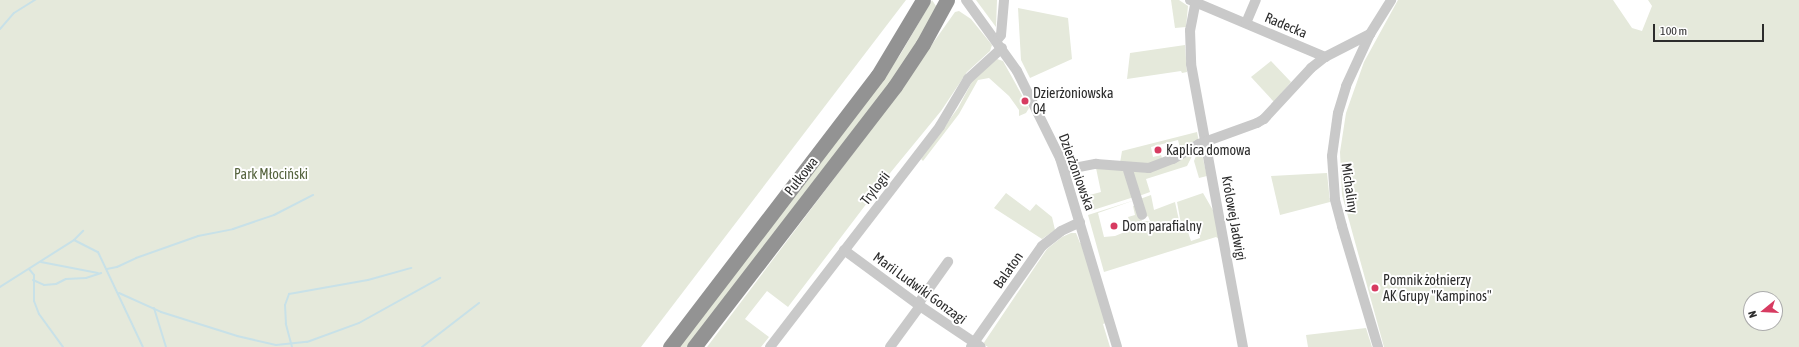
<!DOCTYPE html>
<html>
<head>
<meta charset="utf-8">
<style>
  body { margin:0 }
  #map { position:relative; width:1799px; height:347px; overflow:hidden; background:#fff; font-family:"Asap Condensed",sans-serif }
  div>[style] { position:absolute }
  .green>* { inset:0; background:#e5e9db }
  .stream>* { height:2px; margin:-1px; padding:0 1px; transform-origin:1px; border-radius:1px; background:#c8e1e8 }
  .minor>* { height:10px; margin:-5px; padding:0 5px; transform-origin:5px; border-radius:5px; background:#c9c9c9 }
  .highway>* { height:15px; margin:-7.5px; padding:0 7.5px; transform-origin:7.5px; border-radius:7.5px; background:#939393 }
  .dots>* { width:11px; height:11px; translate:-50% -50%; box-sizing:border-box; border:2px solid #fff; border-radius:50% }
  span { translate:-50% -50%; white-space:nowrap; text-align:center; line-height:1.15; -webkit-text-stroke:4px #fff; paint-order:stroke }
  .street-label { font-size:14px; color:#2c2c2c }
  .poi-label { font-size:14px; color:#2c2c2c }
  .left { translate:0 -50%; text-align:left }
  .park-label { font-size:14px; color:#56643e }
  .north { position:absolute; left:1743px; top:291px; width:40px; height:40px; box-sizing:border-box; background:#fff; border:1px solid #ababab; border-radius:50%; rotate:252deg; font-size:11px; font-weight:700; line-height:16px; text-align:center; color:#2c2c2c }
  .north::after { content:''; display:block; margin:auto; width:14px; height:18px; background:#d73b61; clip-path:polygon(50% 0,100% 100%,50% 72%,0 100%) }
  .scale { position:absolute; left:1653px; top:24px; width:111px; height:18px; box-sizing:border-box; border:2px solid #2c2c2c; border-top:0; padding-left:5px; font-size:12px; line-height:14px; white-space:nowrap; color:#2c2c2c; -webkit-text-stroke:3px #fff; paint-order:stroke }
</style>
</head>
<body>
<div id="map">
  <div class="green">
    <div style="clip-path:polygon(0 0,906px 0,641px 347px,0 347px)"></div>
    <div style="clip-path:polygon(932px 0,938px 9px,914px 51px,689px 347px,675px 347px,900px 55px)"></div>
    <div style="clip-path:polygon(976px 0,997px 0,996px 27px)"></div>
    <div style="clip-path:polygon(1171px 0,1179px 0,1188px 6px,1186px 27px,1175px 28px)"></div>
    <div style="clip-path:polygon(evenodd,1398px 0,1613px 0,1632px 28px,1642px 31px,1652px 6px,1648px 0,1799px 0,1799px 347px,1384px 347px,1342px 195px,1340px 152px,1346px 113px,1364px 62px,1398px 0,1751px 299px,1775px 299px,1775px 323px,1751px 323px,1751px 299px)"></div>
    <div style="clip-path:polygon(1018px 8px,1068px 18px,1072px 59px,1030px 78px,1021px 60px)"></div>
    <div style="clip-path:polygon(959px 11px,971px 19px,992px 45px,990px 51px,967px 72px,941px 111px,886px 178px,788px 307px,767px 291px,745px 319px,769px 337px,761px 347px,707px 347px,879px 119px,955px 12px)"></div>
    <div style="clip-path:polygon(1185px 45px,1187px 72px,1182px 73px,1181px 71px,1127px 79px,1130px 53px)"></div>
    <div style="clip-path:polygon(997px 59px,1003px 61px,1029px 108px,1026px 113px,1019px 116px,1019px 110px,1009px 96px,989px 78px,978px 80px,959px 114px,923px 161px,921px 159px,958px 108px,974px 78px)"></div>
    <div style="clip-path:polygon(1271px 61px,1291px 82px,1274px 102px,1251px 77px)"></div>
    <div style="clip-path:polygon(1197px 132px,1199px 142px,1167px 160px,1165px 152px,1180px 148px,1178px 140px,1151px 147px,1153px 157px,1161px 155px,1163px 161px,1156px 164px,1120px 163px,1122px 151px)"></div>
    <div style="clip-path:polygon(1200px 146px,1207px 176px,1199px 178px,1194px 161px)"></div>
    <div style="clip-path:polygon(1194px 152px,1187px 166px,1146px 179px,1150px 192px,1139px 196px,1132px 170px)"></div>
    <div style="clip-path:polygon(1096px 168px,1123px 170px,1134px 197px,1087px 212px,1082px 197px,1101px 192px)"></div>
    <div style="clip-path:polygon(1327px 173px,1330px 202px,1280px 215px,1271px 176px)"></div>
    <div style="clip-path:polygon(1006px 193px,1030px 211px,1036px 204px,1052px 217px,1055px 230px,1042px 239px,994px 208px)"></div>
    <div style="clip-path:polygon(1203px 193px,1214px 212px,1219px 239px,1216px 237px,1104px 272px,1088px 215px,1135px 200px,1098px 213px,1104px 237px,1115px 236px,1132px 229px,1128px 217px,1135px 215px,1133px 206px,1137px 205px,1142px 221px,1150px 221px,1148px 216px,1146px 217px,1140px 199px,1151px 195px,1154px 210px,1175px 202px,1180px 225px,1187px 229px,1191px 241px,1200px 238px,1199px 231px,1196px 232px,1195px 227px,1189px 229px,1181px 224px,1177px 202px)"></div>
    <div style="clip-path:polygon(1071px 233px,1076px 233px,1080px 243px,1082px 242px,1106px 323px,1103px 324px,1110px 347px,988px 347px,983px 344px,1047px 249px,1062px 237px)"></div>
    <div style="clip-path:polygon(1366px 328px,1372px 347px,1308px 347px,1306px 335px)"></div>
  </div>
  <div class="stream">
    <div style="left:0;top:29px;width:21px;rotate:-49deg"></div>
    <div style="left:14px;top:13px;width:25px;rotate:-32deg"></div>
    <div style="left:74px;top:240px;width:13px;rotate:-45deg"></div>
    <div style="left:41px;top:262px;width:58px;rotate:10.9deg"></div>
    <div style="left:29px;top:269px;width:8px;rotate:50deg"></div>
    <div style="left:34px;top:275px;width:26px;rotate:90deg"></div>
    <div style="left:34px;top:301px;width:14px;rotate:69deg"></div>
    <div style="left:39px;top:314px;width:41px;rotate:54deg"></div>
    <div style="left:107px;top:269px;width:10px;rotate:-11deg"></div>
    <div style="left:117px;top:267px;width:21px;rotate:-25deg"></div>
    <div style="left:136px;top:258px;width:66px;rotate:-19.5deg"></div>
    <div style="left:198px;top:236px;width:36px;rotate:-11deg"></div>
    <div style="left:233px;top:229px;width:43px;rotate:-18.9deg"></div>
    <div style="left:274px;top:215px;width:44px;rotate:-27.1deg"></div>
    <div style="left:33px;top:280px;width:12px;rotate:24deg"></div>
    <div style="left:44px;top:285px;width:12px;rotate:-5deg"></div>
    <div style="left:56px;top:284px;width:11px;rotate:-27deg"></div>
    <div style="left:66px;top:279px;width:20px;rotate:-3deg"></div>
    <div style="left:86px;top:278px;width:16px;rotate:-18deg"></div>
    <div style="left:0;top:287px;width:88px;rotate:-32.4deg"></div>
    <div style="left:74px;top:240px;width:27px;rotate:27deg"></div>
    <div style="left:98px;top:252px;width:105px;rotate:64.7deg"></div>
    <div style="left:119px;top:293px;width:46px;rotate:24.3deg"></div>
    <div style="left:161px;top:312px;width:80px;rotate:17.5deg"></div>
    <div style="left:237px;top:336px;width:40px;rotate:13deg"></div>
    <div style="left:276px;top:345px;width:31px;rotate:-6deg"></div>
    <div style="left:307px;top:342px;width:55px;rotate:-20.1deg"></div>
    <div style="left:359px;top:323px;width:93px;rotate:-29.1deg"></div>
    <div style="left:154px;top:308px;width:41px;rotate:72.9deg"></div>
    <div style="left:292px;top:347px;width:24px;rotate:-105deg"></div>
    <div style="left:286px;top:324px;width:19px;rotate:-93deg"></div>
    <div style="left:285px;top:305px;width:12px;rotate:-70deg"></div>
    <div style="left:289px;top:294px;width:80px;rotate:-10deg"></div>
    <div style="left:368px;top:280px;width:45px;rotate:-15.6deg"></div>
    <div style="left:422px;top:347px;width:72px;rotate:-37.7deg"></div>
  </div>
  <div class="minor">
    <div style="left:966px;top:0;width:87px;rotate:54.3deg"></div>
    <div style="left:1017px;top:71px;width:97px;rotate:63.7deg"></div>
    <div style="left:1060px;top:158px;width:197px;rotate:73.2deg"></div>
    <div style="left:1190px;top:0;width:147px;rotate:22.9deg"></div>
    <div style="left:1196px;top:0;width:31px;rotate:101deg"></div>
    <div style="left:1190px;top:30px;width:34px;rotate:88deg"></div>
    <div style="left:1191px;top:64px;width:288px;rotate:79.6deg"></div>
    <div style="left:1246px;top:23px;width:25px;rotate:-67deg"></div>
    <div style="left:997px;top:40px;width:6px;rotate:-51deg"></div>
    <div style="left:1001px;top:35px;width:35px;rotate:-85deg"></div>
    <div style="left:1127px;top:167px;width:50px;rotate:72.6deg"></div>
    <div style="left:1064px;top:170px;width:33px;rotate:-11deg"></div>
    <div style="left:1096px;top:164px;width:53px;rotate:4.3deg"></div>
    <div style="left:1149px;top:168px;width:26px;rotate:-21deg"></div>
    <div style="left:1173px;top:159px;width:30px;rotate:-30deg"></div>
    <div style="left:1199px;top:144px;width:62px;rotate:-19.9deg"></div>
    <div style="left:1257px;top:123px;width:8px;rotate:-30deg"></div>
    <div style="left:1264px;top:119px;width:69px;rotate:-47.3deg"></div>
    <div style="left:1311px;top:68px;width:18px;rotate:-38deg"></div>
    <div style="left:1325px;top:57px;width:51px;rotate:-27.1deg"></div>
    <div style="left:844px;top:250px;width:94px;rotate:36.4deg"></div>
    <div style="left:920px;top:306px;width:73px;rotate:33.9deg"></div>
    <div style="left:918px;top:304px;width:52px;rotate:-54.5deg"></div>
    <div style="left:770px;top:347px;width:279px;rotate:-52.4deg"></div>
    <div style="left:940px;top:126px;width:55px;rotate:-59.2deg"></div>
    <div style="left:968px;top:79px;width:46px;rotate:-42.4deg"></div>
    <div style="left:890px;top:347px;width:51px;rotate:-53.8deg"></div>
    <div style="left:971px;top:347px;width:123px;rotate:-54.9deg"></div>
    <div style="left:1042px;top:246px;width:24px;rotate:-38deg"></div>
    <div style="left:1061px;top:231px;width:21px;rotate:-25deg"></div>
    <div style="left:1378px;top:347px;width:126px;rotate:-106.6deg"></div>
    <div style="left:1342px;top:226px;width:28px;rotate:-105deg"></div>
    <div style="left:1335px;top:199px;width:43px;rotate:-94deg"></div>
    <div style="left:1332px;top:156px;width:43px;rotate:-82.1deg"></div>
    <div style="left:1338px;top:113px;width:28px;rotate:-73deg"></div>
    <div style="left:1346px;top:86px;width:57px;rotate:-65.2deg"></div>
    <div style="left:1370px;top:34px;width:40px;rotate:-58deg"></div>
  </div>
  <div class="highway">
    <div style="left:670px;top:347px;width:342px;rotate:-52.6deg"></div>
    <div style="left:878px;top:75px;width:87px;rotate:-59deg"></div>
    <div style="left:694px;top:347px;width:329px;rotate:-52.4deg"></div>
    <div style="left:895px;top:86px;width:50px;rotate:-56.3deg"></div>
    <div style="left:923px;top:44px;width:50px;rotate:-61.4deg"></div>
  </div>
  <div class="dots">
    <div style="left:1025px;top:101px;background:#d73b61"></div>
    <div style="left:1158px;top:150px;background:#d73b61"></div>
    <div style="left:1114px;top:226px;background:#d73b61"></div>
    <div style="left:1375px;top:288px;background:#d73b61"></div>
  </div>
  <div class="street-label">
    <span style="left:1286px;top:25px;rotate:23deg">Radecka</span>
    <span style="left:1077px;top:172px;rotate:70deg">Dzierżoniowska</span>
    <span style="left:801px;top:176px;rotate:-52deg">Pułkowa</span>
    <span style="left:875px;top:188px;rotate:-52deg">Trylogii</span>
    <span style="left:1350px;top:188px;rotate:82deg">Michaliny</span>
    <span style="left:1234px;top:218px;rotate:80deg">Królowej Jadwigi</span>
    <span style="left:1008px;top:270px;rotate:-55deg">Balaton</span>
    <span style="left:920px;top:288px;rotate:36deg">Marii Ludwiki Gonzagi</span>
  </div>
  <div class="poi-label">
    <span class="left" style="left:1033px;top:101px">Dzierżoniowska<br>04</span>
    <span class="left" style="left:1166px;top:150px">Kaplica domowa</span>
    <span class="left" style="left:1122px;top:226px">Dom parafialny</span>
    <span class="left" style="left:1383px;top:288px">Pomnik żołnierzy<br>AK Grupy "Kampinos"</span>
  </div>
  <div class="park-label">
    <span style="left:271px;top:174px">Park Młociński</span>
  </div>
  <div class="north">N</div>
  <div class="scale">100 m</div>
</div>
</body>
</html>
